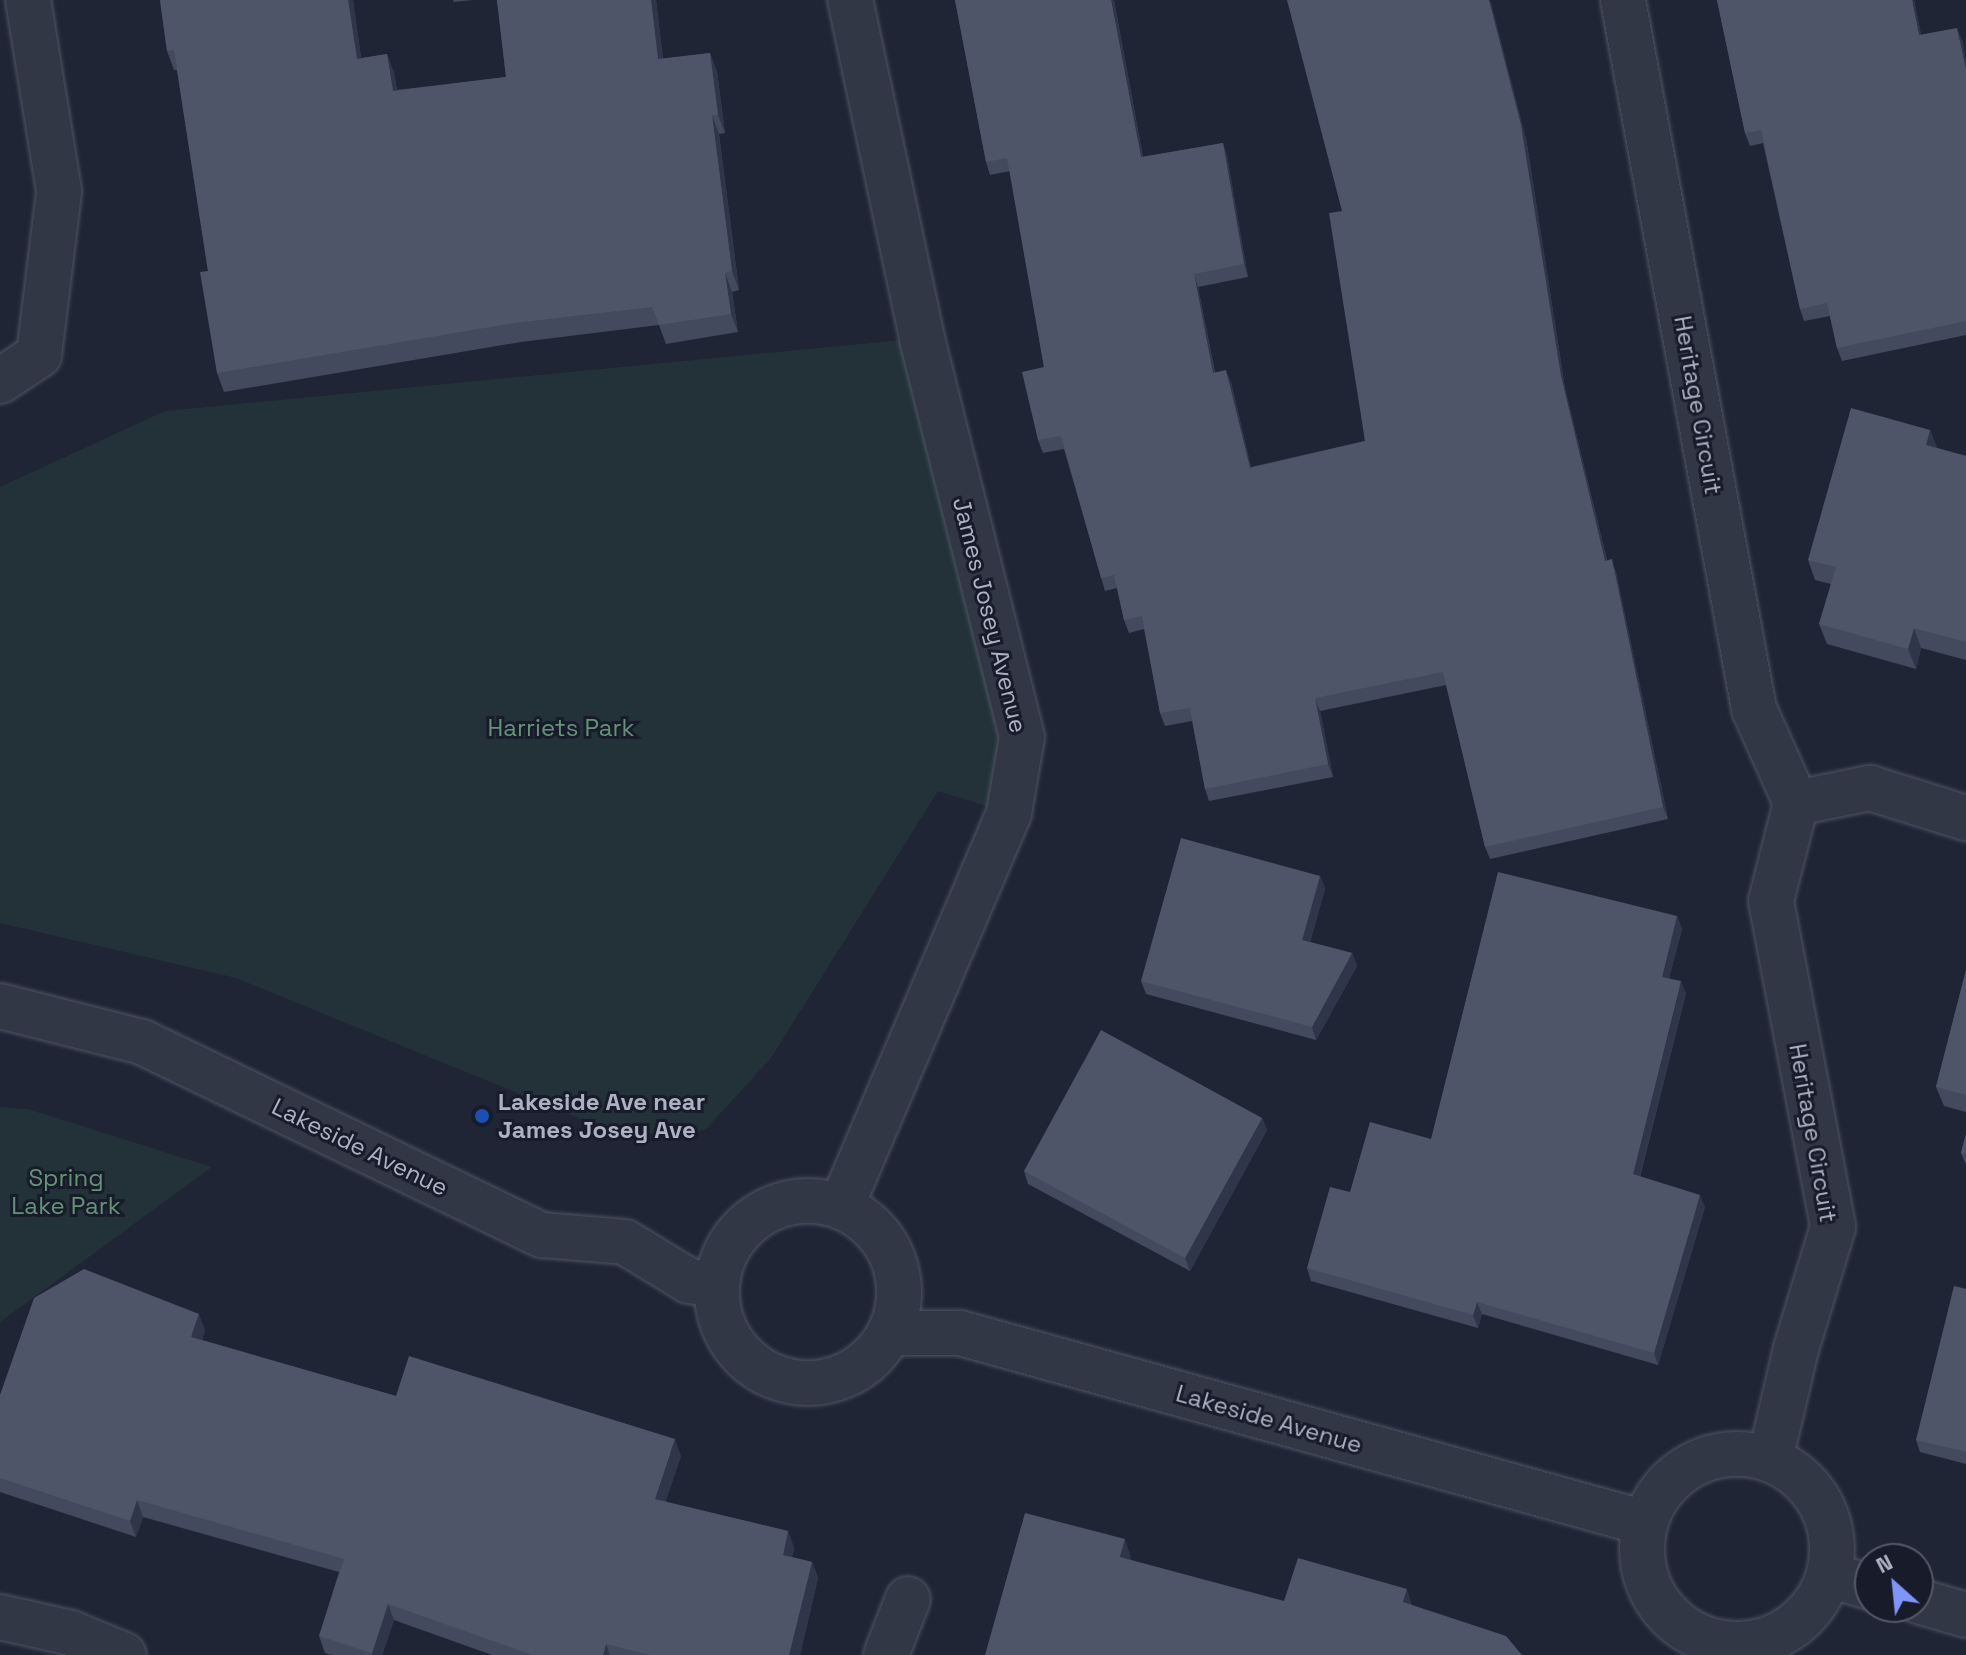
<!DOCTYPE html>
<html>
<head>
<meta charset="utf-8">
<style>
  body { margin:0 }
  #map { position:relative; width:1966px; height:1655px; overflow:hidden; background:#1f2535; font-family:"Space Grotesk",sans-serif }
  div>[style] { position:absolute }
  .green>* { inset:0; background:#223238 }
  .roads { filter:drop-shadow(0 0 2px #505464) drop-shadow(0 0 2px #505464) }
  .minor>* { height:44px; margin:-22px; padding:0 22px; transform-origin:22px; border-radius:22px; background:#323746 }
  .minor>.ring { margin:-22px; padding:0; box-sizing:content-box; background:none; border:44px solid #323746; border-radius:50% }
  .wall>* { inset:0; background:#434a5e }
  .shaded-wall>* { inset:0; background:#303649 }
  .building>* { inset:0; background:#4e5569 }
  .dots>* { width:22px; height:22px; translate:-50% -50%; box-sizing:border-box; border:4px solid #181c2a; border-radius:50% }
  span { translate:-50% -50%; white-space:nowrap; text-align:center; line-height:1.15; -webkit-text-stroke:6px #181c2a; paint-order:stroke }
  .street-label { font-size:24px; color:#acb1c3 }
  .park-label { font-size:24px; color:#649377 }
  .poi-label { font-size:24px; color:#acb1c3; font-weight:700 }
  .left { translate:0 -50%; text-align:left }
  .north { position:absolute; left:1854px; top:1543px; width:80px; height:80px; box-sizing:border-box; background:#181c2a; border:2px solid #535867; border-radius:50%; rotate:333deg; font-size:22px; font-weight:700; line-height:32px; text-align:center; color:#acb1c3 }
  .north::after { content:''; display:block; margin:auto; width:28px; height:36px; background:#7d96f8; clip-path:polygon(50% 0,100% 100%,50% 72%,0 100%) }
</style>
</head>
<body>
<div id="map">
  <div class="green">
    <div style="clip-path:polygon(922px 338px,1022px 737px,1009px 813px,938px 791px,771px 1058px,706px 1129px,679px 1138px,593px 1124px,236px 978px,0 923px,0 487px,165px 411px)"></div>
    <div style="clip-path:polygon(0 1107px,28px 1109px,212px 1167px,0 1322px)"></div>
  </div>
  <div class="roads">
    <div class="minor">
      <div style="left:1623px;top:0;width:721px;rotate:79.53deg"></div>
      <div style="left:1754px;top:709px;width:103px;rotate:65.9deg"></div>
      <div style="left:1796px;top:803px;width:101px;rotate:104.3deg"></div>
      <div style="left:1771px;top:901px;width:332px;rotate:79.2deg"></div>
      <div style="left:1833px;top:1227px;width:127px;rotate:106.9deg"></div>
      <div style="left:1796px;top:1349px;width:114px;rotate:103.2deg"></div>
      <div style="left:0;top:381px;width:47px;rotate:-33.7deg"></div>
      <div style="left:39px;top:355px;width:165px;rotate:-83deg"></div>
      <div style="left:59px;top:191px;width:193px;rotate:-99.2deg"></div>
      <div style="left:1796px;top:803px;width:76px;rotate:-11.5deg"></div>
      <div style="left:1870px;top:788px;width:101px;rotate:17.4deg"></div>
      <div style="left:0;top:1006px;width:146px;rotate:14.2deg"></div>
      <div style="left:142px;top:1042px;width:444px;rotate:25.8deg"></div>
      <div style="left:542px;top:1235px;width:83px;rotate:4.8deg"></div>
      <div style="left:625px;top:1242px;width:75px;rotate:31.4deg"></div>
      <div style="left:689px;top:1281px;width:27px;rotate:8deg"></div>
      <div class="ring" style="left:717px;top:1201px;width:138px;height:138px"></div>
      <div style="left:841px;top:1207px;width:428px;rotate:-66.9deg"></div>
      <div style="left:1009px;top:813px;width:77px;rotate:-80.3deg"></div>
      <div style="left:1022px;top:737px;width:411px;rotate:-104.1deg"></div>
      <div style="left:922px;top:338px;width:346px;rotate:-102deg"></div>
      <div style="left:890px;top:1333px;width:70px"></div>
      <div style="left:960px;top:1333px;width:711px;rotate:15.5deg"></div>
      <div class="ring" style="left:1642px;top:1454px;width:146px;height:146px"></div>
      <div style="left:1829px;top:1575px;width:43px;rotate:16.3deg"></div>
      <div style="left:1918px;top:1601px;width:50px;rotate:16.3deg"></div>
      <div style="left:0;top:1617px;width:73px;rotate:12.7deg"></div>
      <div style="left:71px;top:1633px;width:57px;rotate:22.5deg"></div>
      <div style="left:886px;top:1655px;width:60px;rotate:-68.6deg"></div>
    </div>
  </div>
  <div class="wall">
    <div style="clip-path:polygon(160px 0,353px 0,361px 58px,387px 54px,394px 73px,397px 90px,506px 77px,497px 0,656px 0,663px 59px,710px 53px,717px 72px,725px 133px,719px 134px,739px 290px,732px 292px,738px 332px,666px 344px,659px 325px,521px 342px,224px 392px,217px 373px,208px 271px,177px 70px,174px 70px,167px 51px)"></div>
    <div style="clip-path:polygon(453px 0,473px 0,454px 2px)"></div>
    <div style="clip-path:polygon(955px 0,1114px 0,1143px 157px,1223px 143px,1227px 156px,1248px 277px,1198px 287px,1215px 372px,1231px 382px,1251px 467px,1365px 441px,1342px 211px,1526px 138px,1565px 388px,1607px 560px,1616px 572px,1668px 819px,1490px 859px,1485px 847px,1446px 685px,1320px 711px,1333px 777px,1209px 801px,1205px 789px,1192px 721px,1165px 726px,1160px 713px,1144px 629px,1129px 633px,1124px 620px,1117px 588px,1105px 591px,1064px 449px,1043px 453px,1038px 440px,1044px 367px,1010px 171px,990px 175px,986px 162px)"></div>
    <div style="clip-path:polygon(1717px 0,1914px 0,1921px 35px,1962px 40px,1966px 60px,1966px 335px,1842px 361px,1837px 348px,1830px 316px,1804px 321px,1800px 309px,1763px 143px,1750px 146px,1745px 133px)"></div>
    <div style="clip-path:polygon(1930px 430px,1937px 448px,1966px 456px,1966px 660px,1921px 648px,1916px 669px,1827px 644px,1819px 624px,1831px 584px,1815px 580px,1808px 560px)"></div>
    <div style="clip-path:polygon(1320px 876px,1325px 889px,1310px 942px,1352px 953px,1357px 966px,1316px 1040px,1146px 994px,1141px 981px)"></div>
    <div style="clip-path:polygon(1677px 916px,1682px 929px,1669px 978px,1686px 993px,1640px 1177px,1705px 1207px,1658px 1365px,1482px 1314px,1478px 1328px,1311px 1281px,1307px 1268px,1350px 1192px,1431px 1139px)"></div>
    <div style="clip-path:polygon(1966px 970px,1966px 1112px,1944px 1106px,1936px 1087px)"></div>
    <div style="clip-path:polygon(1262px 1118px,1267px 1130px,1190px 1271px,1028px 1184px,1024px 1171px)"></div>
    <div style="clip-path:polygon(1966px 1134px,1966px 1165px,1961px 1153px)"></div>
    <div style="clip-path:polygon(1966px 1289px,1966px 1464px,1920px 1452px,1916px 1440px)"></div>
    <div style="clip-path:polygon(205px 1330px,202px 1340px,396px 1396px,681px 1456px,665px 1502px,788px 1531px,794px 1548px,792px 1557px,812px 1562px,818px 1578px,800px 1655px,492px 1655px,394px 1620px,382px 1655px,332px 1655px,325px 1653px,319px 1636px,339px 1572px,143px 1517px,136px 1537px,0 1492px,0 1395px)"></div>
  </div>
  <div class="shaded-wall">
    <div style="clip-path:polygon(348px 0,353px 0,364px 78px,357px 59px)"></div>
    <div style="clip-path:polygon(651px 0,656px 0,665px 78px,658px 59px)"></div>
    <div style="clip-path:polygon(1111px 0,1114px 0,1145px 170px,1141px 157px)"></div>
    <div style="clip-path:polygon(1489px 0,1491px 2px,1526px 138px,1565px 388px,1610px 574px,1605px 561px,1561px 376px)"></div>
    <div style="clip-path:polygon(1912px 0,1914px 0,1924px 48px,1919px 35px)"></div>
    <div style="clip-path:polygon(1957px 28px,1962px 40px,1966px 60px,1966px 70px)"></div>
    <div style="clip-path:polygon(710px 53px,717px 72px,725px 133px,718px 115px)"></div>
    <div style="clip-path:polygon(387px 54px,394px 73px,400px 109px,393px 91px)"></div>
    <div style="clip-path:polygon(712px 115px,719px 134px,739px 290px,732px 271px)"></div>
    <div style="clip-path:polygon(1223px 143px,1227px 156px,1248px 277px,1244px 264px)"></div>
    <div style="clip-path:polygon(725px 273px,732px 292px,738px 332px,731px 314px)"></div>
    <div style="clip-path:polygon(1194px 274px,1198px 287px,1217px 386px,1213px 373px)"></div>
    <div style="clip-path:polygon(1226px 370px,1231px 382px,1254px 480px,1250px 468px)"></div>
    <div style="clip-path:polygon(1930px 430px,1938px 450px,1926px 445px)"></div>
    <div style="clip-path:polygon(1612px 559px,1616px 572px,1668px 819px,1663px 807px)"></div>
    <div style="clip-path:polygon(1914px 628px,1921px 648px,1916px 669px,1908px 649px)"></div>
    <div style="clip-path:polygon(1315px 698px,1320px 711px,1333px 777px,1328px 764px)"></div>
    <div style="clip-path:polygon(1320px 876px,1325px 889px,1307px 953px,1302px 940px)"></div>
    <div style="clip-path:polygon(1677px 916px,1682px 929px,1666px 990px,1662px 977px)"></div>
    <div style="clip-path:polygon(1352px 953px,1357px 966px,1316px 1040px,1312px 1027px)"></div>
    <div style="clip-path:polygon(1681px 981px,1686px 993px,1637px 1187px,1633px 1174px)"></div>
    <div style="clip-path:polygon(1262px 1118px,1267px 1130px,1190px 1271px,1185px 1258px)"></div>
    <div style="clip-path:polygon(1700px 1195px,1705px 1207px,1658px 1365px,1654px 1353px)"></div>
    <div style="clip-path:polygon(1477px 1302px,1482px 1314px,1478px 1328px,1473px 1315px)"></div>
    <div style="clip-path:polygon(199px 1314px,205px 1330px,197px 1354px,191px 1337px)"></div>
    <div style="clip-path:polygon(675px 1439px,681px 1456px,661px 1516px,655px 1499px)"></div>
    <div style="clip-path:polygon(137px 1500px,143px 1517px,136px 1537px,130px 1521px)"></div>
    <div style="clip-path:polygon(788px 1531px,794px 1548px,789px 1571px,783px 1555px)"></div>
    <div style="clip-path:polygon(1125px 1539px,1131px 1558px,1127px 1576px,1120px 1557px)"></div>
    <div style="clip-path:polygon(812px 1562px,818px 1578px,800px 1655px,789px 1655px)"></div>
    <div style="clip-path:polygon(1407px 1589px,1413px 1608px,1403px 1602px)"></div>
    <div style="clip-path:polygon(388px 1604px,394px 1620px,382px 1655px,372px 1655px,372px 1653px)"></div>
    <div style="clip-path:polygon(606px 1644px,610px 1655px,603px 1655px)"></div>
  </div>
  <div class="building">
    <div style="clip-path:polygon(160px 0,348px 0,357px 59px,387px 54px,393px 91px,506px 77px,497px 0,651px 0,658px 59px,710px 53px,718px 115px,712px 115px,732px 271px,725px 273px,731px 314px,659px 325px,652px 307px,514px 323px,217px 373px,200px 272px,208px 271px,174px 50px,167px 51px)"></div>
    <div style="clip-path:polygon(955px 0,1111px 0,1141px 157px,1223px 143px,1244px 264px,1194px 274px,1213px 373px,1226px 370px,1250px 468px,1365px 441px,1329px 213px,1342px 211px,1287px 0,1489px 0,1521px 125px,1561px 376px,1605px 561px,1612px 559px,1663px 807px,1485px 847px,1443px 672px,1315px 698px,1328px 764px,1205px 789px,1190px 708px,1160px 713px,1142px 616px,1124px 620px,1114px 575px,1101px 578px,1061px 436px,1038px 440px,1022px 372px,1044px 367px,1007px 158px,986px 162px)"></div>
    <div style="clip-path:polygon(1717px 0,1912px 0,1919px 35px,1957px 28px,1966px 70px,1966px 321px,1837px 348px,1827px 303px,1800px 309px,1761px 130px,1745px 133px)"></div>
    <div style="clip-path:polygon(1851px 408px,1930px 430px,1926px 445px,1966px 456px,1966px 642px,1914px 628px,1908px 649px,1819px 624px,1836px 567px,1808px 560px)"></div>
    <div style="clip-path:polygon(1181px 838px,1320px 876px,1302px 940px,1352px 953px,1312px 1027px,1141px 981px)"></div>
    <div style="clip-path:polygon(1498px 872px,1677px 916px,1662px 977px,1681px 981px,1633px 1174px,1700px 1195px,1654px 1353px,1477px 1302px,1473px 1315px,1307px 1268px,1330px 1187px,1350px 1192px,1370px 1122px,1431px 1139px)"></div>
    <div style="clip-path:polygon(1966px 970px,1966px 1095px,1936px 1087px)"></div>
    <div style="clip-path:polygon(1101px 1030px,1262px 1118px,1185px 1258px,1024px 1171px)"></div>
    <div style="clip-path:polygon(1966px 1134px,1966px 1154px,1961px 1153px)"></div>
    <div style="clip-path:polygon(84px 1269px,199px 1314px,191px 1337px,396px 1396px,409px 1356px,675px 1439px,655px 1499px,788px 1531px,783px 1555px,812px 1562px,789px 1655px,650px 1655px,606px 1644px,603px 1655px,533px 1655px,388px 1604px,372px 1653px,319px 1636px,344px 1559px,137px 1500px,130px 1521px,0 1478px,0 1395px,34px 1298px)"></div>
    <div style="clip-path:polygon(1954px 1286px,1966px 1289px,1966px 1452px,1916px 1440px)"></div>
    <div style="clip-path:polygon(1025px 1513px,1125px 1539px,1120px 1557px,1284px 1601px,1298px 1558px,1407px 1589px,1403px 1602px,1506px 1636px,1522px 1655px,985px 1655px)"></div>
  </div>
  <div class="dots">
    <div style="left:482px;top:1116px;background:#1a4fb4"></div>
  </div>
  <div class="street-label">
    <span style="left:1698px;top:405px;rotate:80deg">Heritage Circuit</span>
    <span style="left:990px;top:615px;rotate:76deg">James Josey Avenue</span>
    <span style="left:1813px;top:1133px;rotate:80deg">Heritage Circuit</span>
    <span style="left:360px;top:1147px;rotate:26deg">Lakeside Avenue</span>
    <span style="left:1269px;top:1419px;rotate:16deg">Lakeside Avenue</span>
  </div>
  <div class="park-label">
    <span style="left:561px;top:728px">Harriets Park</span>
    <span style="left:66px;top:1192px">Spring<br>Lake Park</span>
  </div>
  <div class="poi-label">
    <span class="left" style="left:498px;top:1116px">Lakeside Ave near<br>James Josey Ave</span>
  </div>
  <div class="north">N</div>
</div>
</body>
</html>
